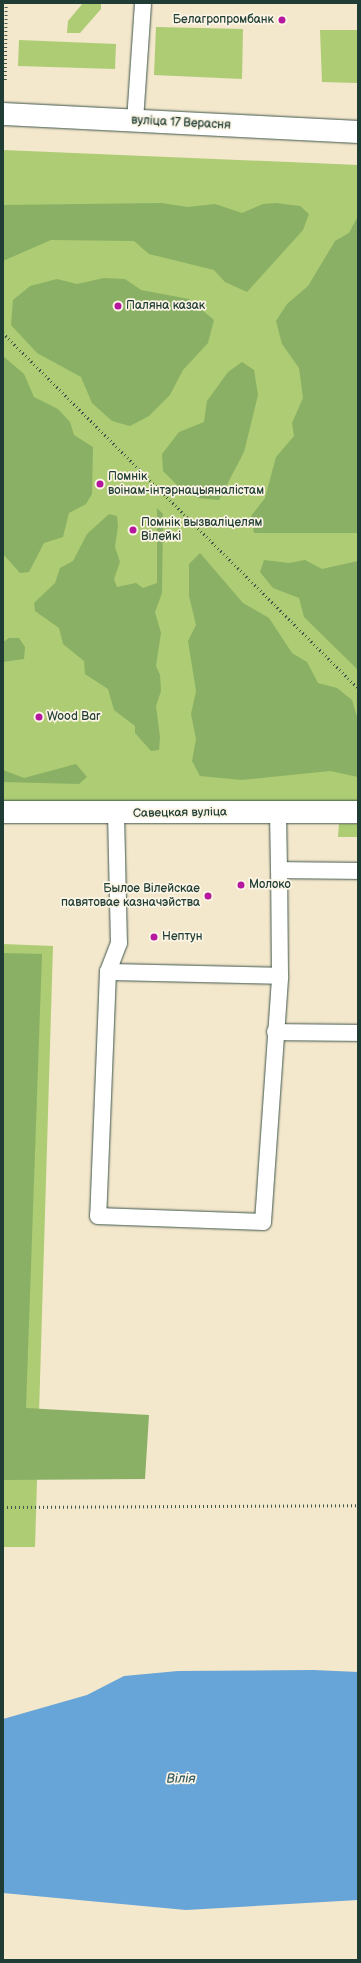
<!DOCTYPE html>
<html>
<head>
<meta charset="utf-8">
<style>
  body { margin:0 }
  #map { position:relative; width:361px; height:1963px; overflow:hidden; background:#f3e7cc; font-family:"Balsamiq Sans",sans-serif }
  div>[style] { position:absolute }
  .green>* { inset:0; background:#adcc73 }
  .forest>* { inset:0; background:#8ab065 }
  .water>* { inset:0; background:#67a4d8 }
  .path>* { height:2.5px; margin-top:-1.25px; transform-origin:0; background:repeating-linear-gradient(90deg,#3f564b 0 1px,transparent 0 4px) }
  .roads { filter:drop-shadow(0 0 1px #3f564b) drop-shadow(0 0 1px #3f564b) }
  .service>* { height:16px; margin:-8px; padding:0 8px; transform-origin:8px; border-radius:8px; background:#fff }
  .minor>* { height:22px; margin:-11px; padding:0 11px; transform-origin:11px; border-radius:11px; background:#fff }
  .tertiary>* { height:22px; margin:-11px; padding:0 11px; transform-origin:11px; border-radius:11px; background:#fff }
  .dots>* { width:11px; height:11px; translate:-50% -50%; box-sizing:border-box; border:2px solid #fcf5e5; border-radius:50% }
  span { translate:-50% -50%; white-space:nowrap; text-align:center; line-height:1.15; -webkit-text-stroke:3.5px #fcf5e5; paint-order:stroke }
  .poi-label { font-size:12px; color:#1f3d34 }
  .right { translate:-100% -50%; text-align:right }
  .left { translate:0 -50%; text-align:left }
  .street-label { font-size:12px; color:#1f3d34 }
  .water-label { font-size:13px; color:#355c65; font-style:italic }
  .frame { position:absolute; inset:0; border:4px solid #1f3d34; pointer-events:none }
</style>
</head>
<body>
<div id="map">
  <div class="green">
    <div style="clip-path:polygon(83px 3px,101px 3px,101px 9px,80px 33px,67px 33px,68px 21px)"></div>
    <div style="clip-path:polygon(156px 27px,243px 29px,242px 79px,154px 75px)"></div>
    <div style="clip-path:polygon(320px 30px,358px 30px,358px 83px,322px 82px)"></div>
    <div style="clip-path:polygon(19px 40px,116px 44px,115px 69px,18px 66px)"></div>
    <div style="clip-path:polygon(3px 150px,358px 165px,358px 803px,3px 801px)"></div>
    <div style="clip-path:polygon(339px 824px,358px 824px,358px 837px,338px 837px)"></div>
    <div style="clip-path:polygon(3px 944px,53px 946px,35px 1547px,3px 1547px)"></div>
  </div>
  <div class="forest">
    <div style="clip-path:polygon(161px 203px,188px 207px,215px 204px,242px 213px,263px 204px,276px 203px,300px 206px,309px 214px,303px 230px,247px 292px,225px 282px,214px 270px,149px 254px,134px 241px,51px 240px,3px 261px,3px 205px)"></div>
    <div style="clip-path:polygon(358px 216px,358px 533px,254px 533px,251px 516px,265px 498px,276px 457px,294px 436px,292px 423px,303px 398px,299px 368px,282px 344px,276px 321px,287px 304px,308px 286px,335px 241px,349px 233px)"></div>
    <div style="clip-path:polygon(104px 278px,125px 279px,141px 290px,189px 299px,214px 320px,208px 343px,183px 370px,170px 395px,149px 416px,130px 426px,112px 421px,92px 403px,81px 377px,37px 353px,11px 325px,13px 300px,30px 286px,57px 279px,77px 284px)"></div>
    <div style="clip-path:polygon(3px 356px,24px 374px,34px 397px,58px 409px,70px 422px,74px 435px,93px 447px,92px 494px,86px 504px,69px 513px,63px 537px,44px 543px,29px 572px,20px 573px,3px 554px)"></div>
    <div style="clip-path:polygon(242px 362px,254px 370px,258px 395px,244px 452px,219px 500px,198px 498px,179px 487px,163px 471px,162px 454px,179px 432px,204px 422px,207px 401px,228px 372px)"></div>
    <div style="clip-path:polygon(157px 508px,163px 514px,162px 593px,155px 612px,161px 633px,156px 666px,160px 675px,161px 691px,156px 706px,160px 737px,159px 750px,151px 751px,135px 733px,135px 726px,114px 710px,108px 689px,85px 674px,84px 661px,63px 644px,59px 628px,35px 611px,34px 603px,55px 583px,60px 568px,73px 561px,87px 534px,109px 514px,117px 516px,118px 526px,115px 547px,120px 562px,114px 579px,117px 587px,136px 583px,143px 588px,157px 583px)"></div>
    <div style="clip-path:polygon(200px 553px,243px 603px,269px 618px,292px 653px,307px 662px,318px 683px,337px 688px,352px 700px,358px 720px,358px 777px,330px 771px,242px 780px,200px 776px,192px 761px,196px 739px,191px 714px,196px 691px,188px 641px,196px 625px,189px 596px,189px 564px)"></div>
    <div style="clip-path:polygon(264px 560px,289px 563px,305px 560px,322px 569px,358px 561px,358px 670px,304px 617px,299px 598px,273px 588px,260px 572px)"></div>
    <div style="clip-path:polygon(9px 638px,19px 638px,25px 647px,24px 659px,3px 662px,3px 642px)"></div>
    <div style="clip-path:polygon(76px 764px,87px 777px,79px 784px,3px 782px,3px 770px,24px 778px)"></div>
    <div style="clip-path:polygon(3px 953px,42px 954px,26px 1408px,149px 1415px,145px 1479px,3px 1480px)"></div>
  </div>
  <div class="water">
    <div style="clip-path:polygon(313px 1670px,358px 1672px,358px 1900px,186px 1910px,3px 1893px,3px 1719px,87px 1695px,124px 1676px,178px 1671px)"></div>
  </div>
  <div class="path">
    <div style="left:33px;top:3px;width:13px"></div>
    <div style="left:5px;top:80px;width:77px;rotate:-89.3deg"></div>
    <div style="left:3px;top:333px;width:502px;rotate:45deg"></div>
    <div style="left:3px;top:1507px;width:355px;rotate:-0.3deg"></div>
  </div>
  <div class="roads">
    <div class="service">
      <div style="left:135px;top:121px;width:118px;rotate:-86.1deg"></div>
      <div style="left:278px;top:812px;width:58px;rotate:89deg"></div>
      <div style="left:116px;top:813px;width:130px;rotate:88.7deg"></div>
      <div style="left:119px;top:943px;width:31px;rotate:111deg"></div>
      <div style="left:108px;top:972px;width:244px;rotate:92.3deg"></div>
      <div style="left:98px;top:1216px;width:165px;rotate:2.1deg"></div>
      <div style="left:263px;top:1222px;width:247px;rotate:-86deg"></div>
      <div style="left:280px;top:976px;width:106px;rotate:-90.5deg"></div>
      <div style="left:279px;top:870px;width:79px;rotate:0.7deg"></div>
      <div style="left:108px;top:972px;width:172px;rotate:1.3deg"></div>
      <div style="left:275px;top:1032px;width:83px;rotate:0.7deg"></div>
    </div>
    <div class="minor">
      <div style="left:3px;top:812px;width:355px"></div>
    </div>
    <div class="tertiary">
      <div style="left:3px;top:114px;width:355px;rotate:2.9deg"></div>
    </div>
  </div>
  <div class="dots">
    <div style="left:282px;top:20px;background:#b5179e"></div>
    <div style="left:118px;top:306px;background:#b5179e"></div>
    <div style="left:100px;top:484px;background:#b5179e"></div>
    <div style="left:133px;top:530px;background:#b5179e"></div>
    <div style="left:39px;top:717px;background:#b5179e"></div>
    <div style="left:241px;top:885px;background:#b5179e"></div>
    <div style="left:208px;top:896px;background:#b5179e"></div>
    <div style="left:154px;top:937px;background:#b5179e"></div>
  </div>
  <div class="poi-label">
    <span class="right" style="left:274px;top:20px">Белагропромбанк</span>
    <span class="left" style="left:126px;top:306px">Паляна казак</span>
    <span class="left" style="left:108px;top:484px">Помнік<br>воінам-інтэрнацыяналістам</span>
    <span class="left" style="left:141px;top:530px">Помнік вызваліцелям<br>Вілейкі</span>
    <span class="left" style="left:47px;top:717px">Wood Bar</span>
    <span class="left" style="left:249px;top:885px">Молоко</span>
    <span class="right" style="left:200px;top:896px">Былое Вілейскае<br>павятовае казначэйства</span>
    <span class="left" style="left:162px;top:937px">Нептун</span>
  </div>
  <div class="street-label">
    <span style="left:181px;top:123px;rotate:3deg">вуліца 17 Верасня</span>
    <span style="left:180px;top:813px;rotate:-1deg">Савецкая вуліца</span>
  </div>
  <div class="water-label">
    <span style="left:181px;top:1779px;rotate:-1deg">Вілія</span>
  </div>
  <div class="frame"></div>
</div>
</body>
</html>
